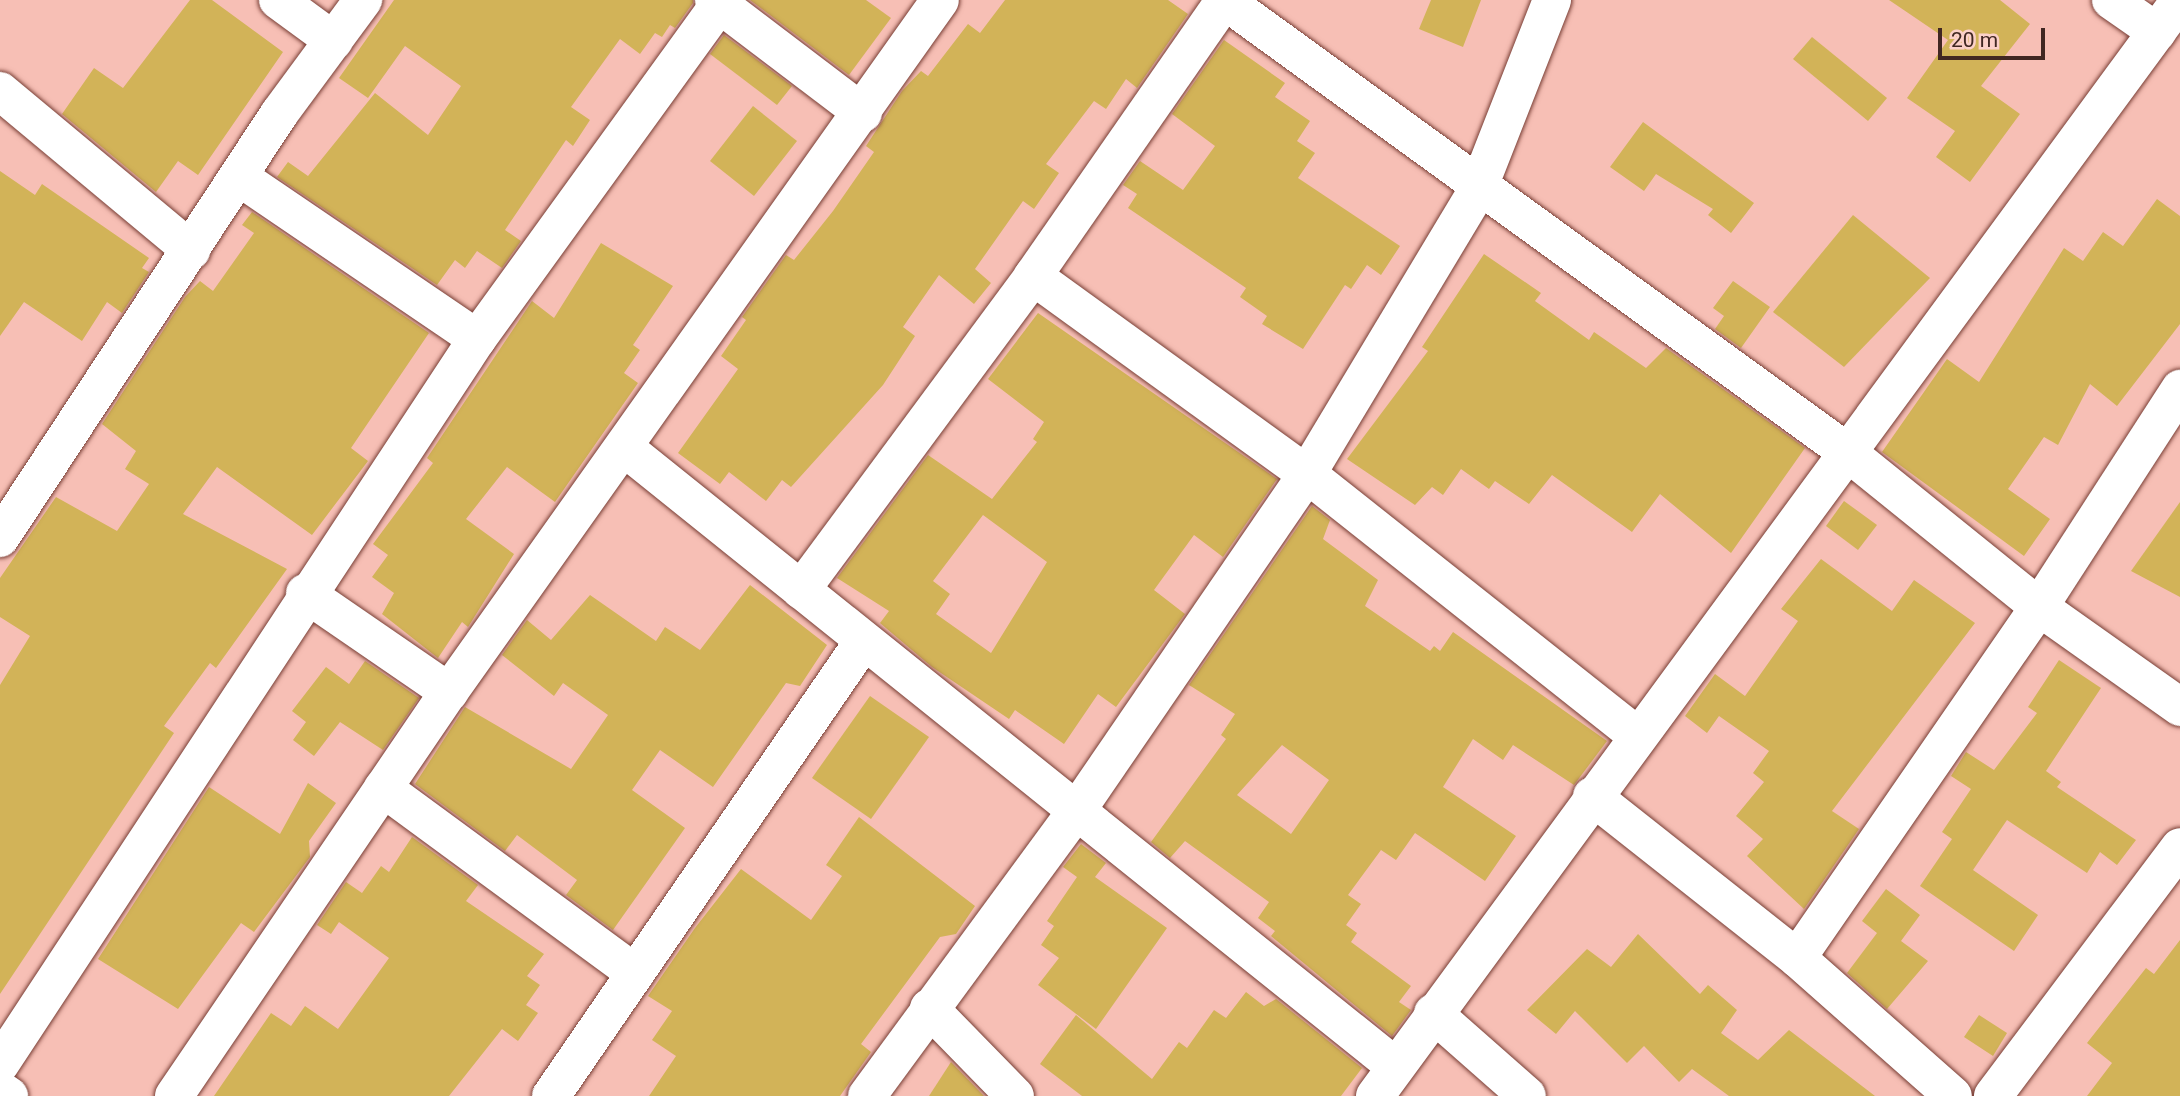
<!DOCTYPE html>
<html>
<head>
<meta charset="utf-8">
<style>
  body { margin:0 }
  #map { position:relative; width:2180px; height:1096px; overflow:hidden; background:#f7bfb5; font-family:Roboto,sans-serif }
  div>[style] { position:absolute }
  .building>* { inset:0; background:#d2b358 }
  .roads { filter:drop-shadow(0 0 2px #783e35) drop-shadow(0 0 2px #783e35) }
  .minor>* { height:38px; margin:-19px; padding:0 19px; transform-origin:19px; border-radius:19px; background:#fff }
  span { translate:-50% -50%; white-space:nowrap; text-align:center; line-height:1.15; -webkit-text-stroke:6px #fbd0c8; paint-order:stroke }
  .scale { position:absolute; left:1938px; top:28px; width:107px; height:32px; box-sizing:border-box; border:4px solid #412722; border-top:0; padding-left:9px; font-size:21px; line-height:24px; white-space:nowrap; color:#412722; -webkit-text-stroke:5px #fbd0c8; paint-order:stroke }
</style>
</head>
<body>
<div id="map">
  <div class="building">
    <div style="clip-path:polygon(190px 0,212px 0,283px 52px,198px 175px,178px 161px,156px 192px,62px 114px,94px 68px,123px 88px)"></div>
    <div style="clip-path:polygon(394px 0,693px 0,693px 3px,675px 28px,670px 25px,662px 37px,655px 33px,640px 54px,620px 39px,571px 107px,590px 120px,573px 146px,566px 140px,505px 230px,521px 241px,502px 268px,477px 251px,465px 268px,455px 260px,437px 285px,277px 177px,288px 162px,308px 176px,375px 93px,428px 135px,461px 86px,405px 46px,368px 98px,339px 78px)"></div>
    <div style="clip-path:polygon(750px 0,866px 0,891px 18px,849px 75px)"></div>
    <div style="clip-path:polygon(1005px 0,1168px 0,1188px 14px,1137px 88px,1126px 79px,1106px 109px,1094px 101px,1046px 164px,1059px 173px,1034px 209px,1023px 201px,975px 269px,991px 283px,974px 304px,939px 275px,903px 327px,915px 336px,883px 385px,791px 487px,782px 480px,766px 501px,729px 472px,720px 484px,678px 453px,738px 369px,721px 356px,746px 320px,742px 317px,786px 255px,794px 260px,833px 211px,874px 152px,866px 146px,902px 91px,921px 71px,928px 76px,968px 24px,980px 33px)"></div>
    <div style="clip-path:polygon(1431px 0,1481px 0,1463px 47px,1419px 29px)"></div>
    <div style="clip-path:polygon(1889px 0,2000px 0,2030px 24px,1981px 86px,2020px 114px,1970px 182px,1936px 157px,1955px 131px,1907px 98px,1948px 40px)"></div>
    <div style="clip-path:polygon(724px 35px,792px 86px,777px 105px,710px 54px)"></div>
    <div style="clip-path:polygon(1812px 37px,1887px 98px,1868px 121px,1793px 59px)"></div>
    <div style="clip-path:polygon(1224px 40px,1285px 83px,1275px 97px,1310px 121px,1297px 141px,1315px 153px,1298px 178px,1400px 246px,1381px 275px,1367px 265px,1351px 289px,1345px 285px,1303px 349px,1262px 324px,1267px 316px,1240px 297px,1246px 288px,1128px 208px,1137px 194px,1123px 185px,1140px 161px,1183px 190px,1215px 146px,1172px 114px)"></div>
    <div style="clip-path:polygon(753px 106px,797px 141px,754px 196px,710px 161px)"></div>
    <div style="clip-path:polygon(1643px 122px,1754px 203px,1731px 233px,1708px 215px,1713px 209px,1656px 174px,1644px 191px,1610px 167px)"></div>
    <div style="clip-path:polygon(0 171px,35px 195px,42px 184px,149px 258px,142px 268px,149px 272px,122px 313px,107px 302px,82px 341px,24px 302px,0 336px)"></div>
    <div style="clip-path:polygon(2157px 199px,2180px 216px,2180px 324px,2117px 406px,2090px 384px,2058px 445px,2044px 437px,2008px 489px,2050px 519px,2024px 556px,1882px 452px,1947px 359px,1979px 382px,2064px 248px,2083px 261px,2103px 232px,2123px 246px)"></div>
    <div style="clip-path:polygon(252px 212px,429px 333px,351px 448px,368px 461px,312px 535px,217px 467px,183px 514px,287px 569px,216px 668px,210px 663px,164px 726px,174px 733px,0 994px,0 685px,30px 636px,0 617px,0 578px,56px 497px,117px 531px,149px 484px,125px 469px,136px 451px,102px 424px,185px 297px,200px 281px,213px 291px,254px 233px,242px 225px)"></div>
    <div style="clip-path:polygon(1853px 215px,1930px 278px,1844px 367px,1773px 312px)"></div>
    <div style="clip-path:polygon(601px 243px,673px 286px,633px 345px,640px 350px,624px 373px,638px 383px,555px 502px,507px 467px,466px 519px,514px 554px,468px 627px,462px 622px,438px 658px,382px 614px,394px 593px,372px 577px,388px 555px,373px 544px,433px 463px,427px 458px,532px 301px,554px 318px)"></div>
    <div style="clip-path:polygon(1484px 254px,1541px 293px,1535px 301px,1589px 340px,1594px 332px,1646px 368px,1666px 348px,1805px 448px,1731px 553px,1660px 494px,1632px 532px,1552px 475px,1529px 504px,1495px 481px,1489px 489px,1461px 469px,1443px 495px,1432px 487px,1415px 505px,1347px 459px,1428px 351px,1422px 347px)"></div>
    <div style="clip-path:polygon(1733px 281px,1770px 307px,1741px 348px,1715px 329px,1724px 316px,1713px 308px)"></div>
    <div style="clip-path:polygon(evenodd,1038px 313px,1277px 479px,1223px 557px,1194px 535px,1154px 590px,1185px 614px,1116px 707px,1098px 694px,1064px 744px,1015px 710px,1009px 719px,932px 667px,880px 623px,889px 611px,837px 578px,928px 455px,992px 499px,1037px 442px,1033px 439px,1044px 422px,988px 379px,1038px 313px,983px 515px,1047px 562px,991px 653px,936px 614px,950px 594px,933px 581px,983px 515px)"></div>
    <div style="clip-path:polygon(1844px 501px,1877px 525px,1858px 550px,1826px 526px)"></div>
    <div style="clip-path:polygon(2180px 502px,2180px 597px,2131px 571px)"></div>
    <div style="clip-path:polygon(evenodd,1312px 506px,1330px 520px,1323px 539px,1378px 580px,1365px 606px,1430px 651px,1434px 646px,1440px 651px,1453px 632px,1607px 741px,1574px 785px,1513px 745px,1503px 760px,1473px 739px,1443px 787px,1516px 836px,1485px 881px,1415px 833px,1396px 860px,1381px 850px,1348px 895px,1361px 904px,1346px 925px,1357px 933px,1351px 942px,1411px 986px,1399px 1002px,1411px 1010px,1392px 1036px,1271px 936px,1275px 931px,1258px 918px,1269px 902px,1185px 841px,1170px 858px,1151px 842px,1226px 739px,1221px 735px,1235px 714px,1189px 685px,1312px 506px,1282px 745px,1329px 780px,1291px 834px,1237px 795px,1282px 745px)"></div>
    <div style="clip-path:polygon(1821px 559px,1892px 611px,1914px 580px,1975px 623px,1832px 811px,1859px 829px,1804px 909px,1747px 856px,1763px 839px,1736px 816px,1764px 782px,1753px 773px,1769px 751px,1719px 716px,1707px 733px,1685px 716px,1715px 674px,1745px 696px,1798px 621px,1781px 609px)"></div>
    <div style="clip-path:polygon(750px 585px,827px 645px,800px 686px,786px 683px,713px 787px,660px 750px,632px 790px,685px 828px,613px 930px,566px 895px,577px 880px,517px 835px,505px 851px,415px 784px,465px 707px,571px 769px,608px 715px,563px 683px,554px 696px,502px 655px,527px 620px,551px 640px,590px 595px,656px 641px,665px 627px,700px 650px)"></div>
    <div style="clip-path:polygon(2059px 660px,2101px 688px,2046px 771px,2061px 782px,2057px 787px,2136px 840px,2117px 865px,2100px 852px,2087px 873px,2007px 820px,1973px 870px,2038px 915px,2014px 951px,1920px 886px,1952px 839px,1942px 832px,1971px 789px,1951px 776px,1966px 752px,1994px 770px,2037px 713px,2028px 707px)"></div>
    <div style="clip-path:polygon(365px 661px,419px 698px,383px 750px,340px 722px,314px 756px,293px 740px,306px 722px,292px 711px,326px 667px,349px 684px)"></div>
    <div style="clip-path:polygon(870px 696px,929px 737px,871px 819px,812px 778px)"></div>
    <div style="clip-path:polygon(308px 783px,336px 803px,309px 841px,310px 857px,254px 932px,241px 923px,178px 1009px,98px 959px,209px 787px,280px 834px)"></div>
    <div style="clip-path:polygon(859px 817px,975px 906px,956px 934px,940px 937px,861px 1044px,871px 1052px,840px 1096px,649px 1096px,676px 1056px,652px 1040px,672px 1011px,648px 996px,695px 928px,741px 869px,811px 920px,842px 876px,826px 865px)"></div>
    <div style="clip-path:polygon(412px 837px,478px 885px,466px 901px,544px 954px,527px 976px,540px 985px,526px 1005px,538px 1013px,518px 1041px,502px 1029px,449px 1096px,214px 1096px,271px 1013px,291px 1026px,305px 1006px,338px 1029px,389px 958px,339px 922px,331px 934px,317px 925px,346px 882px,362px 893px,381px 866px,389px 872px)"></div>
    <div style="clip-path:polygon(1081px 844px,1106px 863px,1095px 877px,1167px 928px,1096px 1029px,1038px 985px,1059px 958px,1041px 945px,1054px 926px,1047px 921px,1077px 877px,1063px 867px)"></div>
    <div style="clip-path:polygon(1886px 889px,1920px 915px,1901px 941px,1928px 961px,1887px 1009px,1847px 973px,1877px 933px,1862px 921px)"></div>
    <div style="clip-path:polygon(1638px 934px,1700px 994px,1708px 985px,1737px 1010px,1721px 1033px,1758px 1060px,1789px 1030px,1875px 1096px,1729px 1096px,1692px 1069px,1679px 1082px,1644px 1046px,1627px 1063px,1575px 1011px,1556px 1034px,1527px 1010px,1587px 949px,1611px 967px)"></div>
    <div style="clip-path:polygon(2180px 940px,2180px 1096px,2087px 1096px,2112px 1063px,2087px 1043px,2146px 968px,2154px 974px)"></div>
    <div style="clip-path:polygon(1246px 992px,1264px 1006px,1276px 999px,1362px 1068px,1341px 1096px,1082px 1096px,1040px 1064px,1076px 1015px,1152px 1079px,1179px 1042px,1187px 1048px,1214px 1010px,1226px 1018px)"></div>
    <div style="clip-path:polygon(1979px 1015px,2007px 1033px,1993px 1056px,1964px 1037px)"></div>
    <div style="clip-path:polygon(951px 1062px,984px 1096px,929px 1096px)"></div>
  </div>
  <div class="roads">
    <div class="minor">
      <div style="left:278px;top:0;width:69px;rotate:36.2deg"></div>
      <div style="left:714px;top:0;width:187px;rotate:37.2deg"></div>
      <div style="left:1224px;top:0;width:770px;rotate:35.96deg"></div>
      <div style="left:1847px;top:452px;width:247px;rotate:38.9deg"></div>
      <div style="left:2039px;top:607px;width:173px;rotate:35.3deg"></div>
      <div style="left:2111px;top:0;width:56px;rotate:34.8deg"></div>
      <div style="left:0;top:91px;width:249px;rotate:39.8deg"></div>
      <div style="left:239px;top:177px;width:288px;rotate:34.2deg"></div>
      <div style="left:1033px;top:276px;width:338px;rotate:35.9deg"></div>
      <div style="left:1307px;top:474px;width:420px;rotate:38.4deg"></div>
      <div style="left:626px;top:449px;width:987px;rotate:38.75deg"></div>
      <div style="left:0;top:538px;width:508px;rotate:-56.65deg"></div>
      <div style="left:279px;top:114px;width:142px;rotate:-53.6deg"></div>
      <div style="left:801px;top:590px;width:390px;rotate:-53.5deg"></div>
      <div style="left:1033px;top:276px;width:336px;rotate:-55.2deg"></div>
      <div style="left:305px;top:593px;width:175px;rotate:34.5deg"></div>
      <div style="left:383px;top:788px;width:313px;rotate:36.3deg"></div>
      <div style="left:1592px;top:796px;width:261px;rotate:38.3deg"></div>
      <div style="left:1797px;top:958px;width:208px;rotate:41.5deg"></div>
      <div style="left:1797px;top:958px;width:426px;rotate:-55.4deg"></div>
      <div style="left:2039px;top:607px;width:260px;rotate:-57.1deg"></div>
      <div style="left:929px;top:1008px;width:123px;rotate:45.7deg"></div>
      <div style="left:1433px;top:1013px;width:125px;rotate:41.4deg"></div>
      <div style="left:0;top:1064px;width:868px;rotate:-56.66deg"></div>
      <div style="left:477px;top:339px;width:418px;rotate:-54.1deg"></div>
      <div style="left:0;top:1090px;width:11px;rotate:34deg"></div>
      <div style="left:174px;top:1096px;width:489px;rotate:-55.8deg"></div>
      <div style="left:449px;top:692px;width:848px;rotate:-54.64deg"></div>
      <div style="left:551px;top:1096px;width:551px;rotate:-55.5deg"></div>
      <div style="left:867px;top:1096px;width:355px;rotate:-53.7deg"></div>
      <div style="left:1077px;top:810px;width:407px;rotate:-55.6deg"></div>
      <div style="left:1307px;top:474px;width:332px;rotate:-59deg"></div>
      <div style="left:1478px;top:189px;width:203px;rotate:-68.6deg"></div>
      <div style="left:1375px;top:1096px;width:1360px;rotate:-53.7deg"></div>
      <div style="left:1993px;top:1096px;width:311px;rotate:-53.1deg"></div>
    </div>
  </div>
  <div class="scale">20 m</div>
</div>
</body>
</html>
